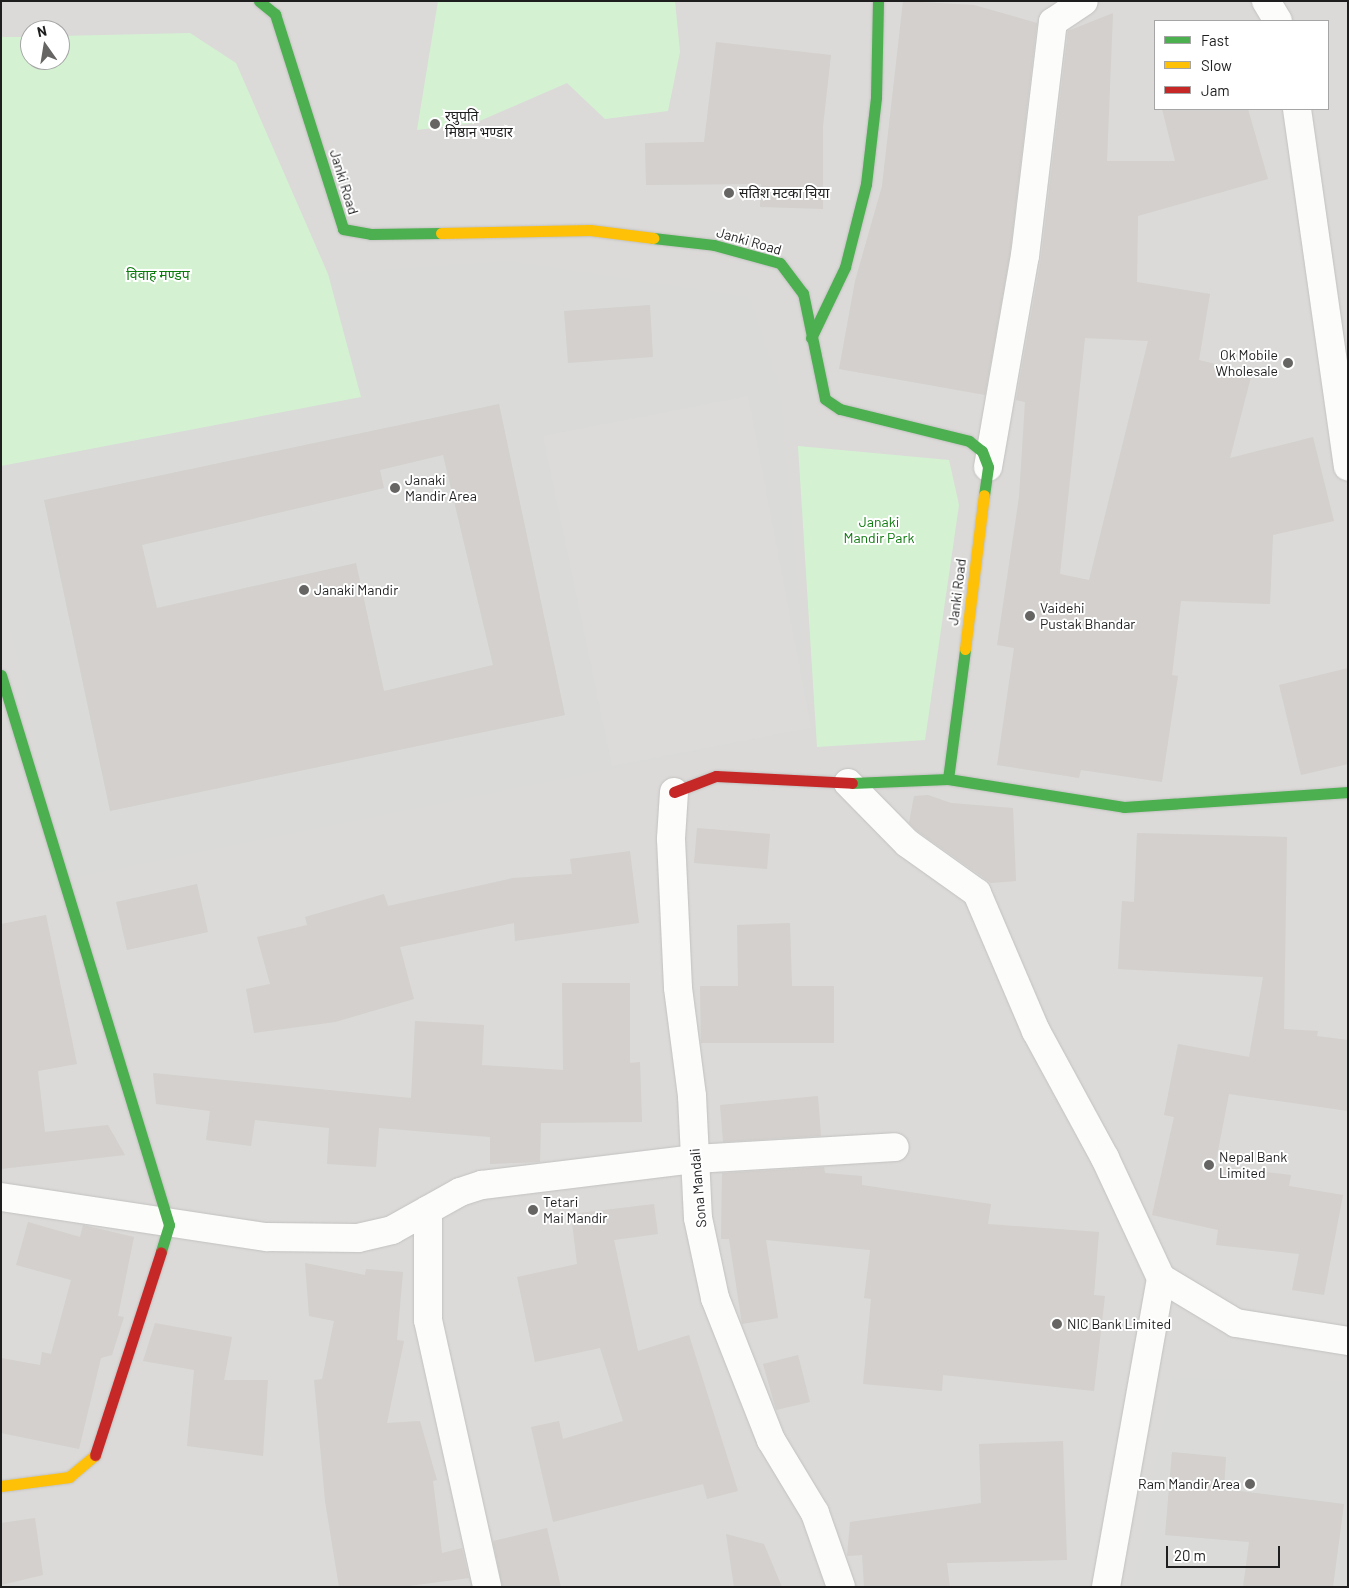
<!DOCTYPE html>
<html>
<head>
<meta charset="utf-8">
<style>
  body { margin:0 }
  #map { position:relative; width:1349px; height:1588px; overflow:hidden; background:#eceae7; font-family:Barlow,"Noto Sans Devanagari",sans-serif }
  div>[style] { position:absolute }
  .residential>* { inset:0; background:#dbdad8 }
  .religious>* { inset:0; background:#dadad8 }
  .park>* { inset:0; background:#d4f2d2 }
  .parking>* { inset:0; background:#dcdbda }
  .building>* { inset:0; background:#d3d0cd }
  .roads { filter:drop-shadow(0 0 1px #c3c2c1) drop-shadow(0 0 1px #c3c2c1) }
  .street>* { height:28px; margin:-14px; padding:0 14px; transform-origin:14px; border-radius:14px; background:#fcfcfb }
  .fast>* { height:11px; margin:-5.5px; padding:0 5.5px; transform-origin:5.5px; border-radius:5.5px; background:#4caf50 }
  .slow>* { height:11px; margin:-5.5px; padding:0 5.5px; transform-origin:5.5px; border-radius:5.5px; background:#ffc107 }
  .jam>* { height:11px; margin:-5.5px; padding:0 5.5px; transform-origin:5.5px; border-radius:5.5px; background:#c62828 }
  .dots>* { width:14px; height:14px; translate:-50% -50%; box-sizing:border-box; border:2px solid #fff; border-radius:50% }
  span { translate:-50% -50%; white-space:nowrap; text-align:center; line-height:1.15; -webkit-text-stroke:4px #fff; paint-order:stroke }
  .poi-label { font-size:14px; color:#1e1e1e }
  .left { translate:0 -50%; text-align:left }
  .right { translate:-100% -50%; text-align:right }
  .street-label { font-size:14px; color:#1e1e1e }
  .park-label { font-size:14px; color:#0d7a0e }
  .frame { position:absolute; inset:0; border:2px solid #1e1e1e; pointer-events:none }
  .legend { position:absolute; left:1154px; top:20px; width:175px; height:90px; box-sizing:border-box; background:#fff; border:1px solid #a5a5a5; margin:0; padding:6px 9px; list-style:none; font-size:15px; color:#1e1e1e }
  .legend li { display:flex; align-items:center; gap:10px; height:25px }
  .legend b { width:25px; border:1px solid #a5a5a5 }
  .north { position:absolute; left:20px; top:20px; width:50px; height:50px; box-sizing:border-box; background:#fff; border:1px solid #a5a5a5; border-radius:50%; rotate:347deg; font-size:14px; font-weight:700; line-height:20px; text-align:center; color:#1e1e1e }
  .north::after { content:''; display:block; margin:auto; width:18px; height:22px; background:#666564; clip-path:polygon(50% 0,100% 100%,50% 72%,0 100%) }
  .scale { position:absolute; left:1166px; top:1546px; width:114px; height:22px; box-sizing:border-box; border:2px solid #1e1e1e; border-top:0; padding-left:6px; font-size:15px; line-height:18px; white-space:nowrap; color:#1e1e1e; -webkit-text-stroke:4px #fff; paint-order:stroke }
</style>
</head>
<body>
<div id="map">
  <div class="residential">
    <div style="clip-path:polygon(evenodd,1px 1px,1348px 1px,1348px 1587px,1px 1587px,1px 1px,1155px 21px,1328px 21px,1328px 109px,1155px 109px,1155px 21px,1px 1px,30px 30px,60px 30px,60px 60px,30px 60px,30px 30px)"></div>
  </div>
  <div class="religious">
    <div style="clip-path:polygon(190px 33px,236px 63px,328px 274px,510px 261px,749px 297px,779px 385px,811px 728px,68px 879px,1px 590px,1px 37px,30px 37px,30px 60px,60px 60px,60px 36px)"></div>
    <div style="clip-path:polygon(1171px 1378px,1348px 1381px,1348px 1587px,1132px 1587px)"></div>
  </div>
  <div class="park">
    <div style="clip-path:polygon(438px 1px,675px 1px,680px 52px,668px 111px,605px 119px,567px 83px,475px 123px,417px 130px)"></div>
    <div style="clip-path:polygon(190px 33px,236px 63px,328px 274px,361px 397px,1px 466px,1px 37px,30px 37px,30px 60px,60px 60px,60px 36px)"></div>
    <div style="clip-path:polygon(798px 446px,949px 460px,959px 505px,925px 740px,817px 747px)"></div>
  </div>
  <div class="parking">
    <div style="clip-path:polygon(748px 396px,811px 728px,612px 766px,543px 436px)"></div>
  </div>
  <div class="building">
    <div style="clip-path:polygon(903px 1px,974px 5px,1037px 23px,1010px 254px,985px 395px,839px 369px,855px 281px,882px 186px)"></div>
    <div style="clip-path:polygon(evenodd,1113px 13px,1107px 161px,1175px 161px,1162px 109px,1248px 109px,1268px 179px,1138px 216px,1137px 282px,1210px 294px,1199px 360px,1252px 373px,1230px 458px,1313px 437px,1334px 521px,1273px 535px,1270px 604px,1181px 601px,1172px 675px,1178px 676px,1162px 782px,1081px 770px,1079px 778px,997px 765px,1014px 648px,997px 645px,1019px 497px,1025px 402px,1016px 400px,1041px 258px,1068px 31px,1113px 13px,1085px 338px,1148px 341px,1089px 580px,1060px 574px,1085px 338px)"></div>
    <div style="clip-path:polygon(716px 42px,831px 55px,823px 126px,823px 209px,760px 207px,761px 184px,646px 185px,645px 143px,704px 142px)"></div>
    <div style="clip-path:polygon(650px 305px,653px 357px,568px 363px,564px 311px)"></div>
    <div style="clip-path:polygon(evenodd,499px 404px,565px 715px,110px 811px,44px 500px,499px 404px,443px 455px,493px 665px,384px 691px,356px 563px,157px 608px,142px 545px,384px 488px,380px 470px,443px 455px)"></div>
    <div style="clip-path:polygon(1348px 668px,1348px 764px,1301px 775px,1279px 685px)"></div>
    <div style="clip-path:polygon(928px 795px,951px 803px,1013px 808px,1016px 881px,991px 883px,917px 831px,909px 823px,914px 796px)"></div>
    <div style="clip-path:polygon(697px 828px,770px 834px,767px 869px,694px 863px)"></div>
    <div style="clip-path:polygon(1137px 833px,1287px 837px,1284px 1029px,1318px 1031px,1317px 1036px,1348px 1040px,1348px 1111px,1229px 1094px,1215px 1166px,1291px 1175px,1289px 1186px,1343px 1195px,1324px 1295px,1292px 1290px,1299px 1254px,1216px 1245px,1218px 1230px,1152px 1215px,1174px 1117px,1164px 1115px,1178px 1044px,1249px 1057px,1263px 977px,1118px 969px,1122px 901px,1134px 902px)"></div>
    <div style="clip-path:polygon(630px 851px,639px 923px,515px 941px,514px 923px,400px 947px,414px 999px,335px 1022px,254px 1033px,246px 989px,270px 984px,257px 937px,307px 925px,305px 917px,384px 894px,388px 906px,513px 878px,572px 874px,570px 859px)"></div>
    <div style="clip-path:polygon(197px 884px,208px 932px,127px 950px,116px 902px)"></div>
    <div style="clip-path:polygon(46px 915px,77px 1064px,38px 1071px,45px 1132px,108px 1125px,125px 1155px,1px 1169px,1px 924px)"></div>
    <div style="clip-path:polygon(790px 923px,792px 986px,834px 986px,834px 1043px,701px 1043px,700px 986px,738px 986px,737px 925px)"></div>
    <div style="clip-path:polygon(562px 983px,630px 983px,630px 1063px,640px 1062px,642px 1122px,541px 1123px,540px 1162px,490px 1164px,490px 1137px,379px 1128px,376px 1167px,327px 1164px,329px 1128px,255px 1120px,251px 1146px,206px 1140px,210px 1111px,156px 1104px,153px 1073px,411px 1098px,415px 1021px,484px 1025px,482px 1065px,563px 1070px)"></div>
    <div style="clip-path:polygon(818px 1096px,821px 1136px,723px 1142px,720px 1105px)"></div>
    <div style="clip-path:polygon(824px 1167px,825px 1173px,862px 1176px,862px 1185px,991px 1204px,988px 1224px,1099px 1232px,1094px 1295px,1105px 1296px,1094px 1391px,943px 1375px,942px 1391px,863px 1384px,871px 1299px,864px 1298px,870px 1250px,766px 1240px,778px 1318px,742px 1324px,729px 1239px,721px 1239px,722px 1173px)"></div>
    <div style="clip-path:polygon(654px 1204px,658px 1234px,614px 1240px,638px 1351px,689px 1335px,738px 1491px,707px 1499px,703px 1484px,553px 1522px,531px 1427px,559px 1421px,563px 1439px,623px 1421px,600px 1348px,535px 1362px,517px 1277px,577px 1264px,571px 1214px)"></div>
    <div style="clip-path:polygon(28px 1222px,80px 1237px,83px 1225px,134px 1237px,118px 1316px,124px 1317px,112px 1355px,101px 1358px,79px 1449px,1px 1433px,1px 1358px,40px 1365px,42px 1352px,51px 1354px,71px 1280px,16px 1265px)"></div>
    <div style="clip-path:polygon(305px 1263px,365px 1275px,366px 1269px,403px 1272px,397px 1340px,404px 1341px,387px 1423px,420px 1421px,437px 1480px,433px 1481px,442px 1553px,462px 1548px,469px 1578px,401px 1587px,339px 1587px,325px 1501px,314px 1380px,322px 1379px,334px 1321px,309px 1316px)"></div>
    <div style="clip-path:polygon(155px 1323px,232px 1337px,224px 1380px,268px 1380px,263px 1456px,187px 1446px,194px 1370px,143px 1361px)"></div>
    <div style="clip-path:polygon(798px 1355px,810px 1402px,776px 1410px,763px 1364px)"></div>
    <div style="clip-path:polygon(1063px 1441px,1067px 1560px,947px 1563px,950px 1587px,864px 1587px,862px 1555px,847px 1556px,850px 1522px,981px 1503px,979px 1444px)"></div>
    <div style="clip-path:polygon(1172px 1452px,1226px 1457px,1224px 1489px,1344px 1504px,1333px 1587px,1243px 1587px,1249px 1542px,1165px 1535px)"></div>
    <div style="clip-path:polygon(35px 1518px,43px 1575px,1px 1585px,1px 1523px)"></div>
    <div style="clip-path:polygon(547px 1528px,561px 1587px,502px 1587px,493px 1541px)"></div>
    <div style="clip-path:polygon(726px 1534px,764px 1544px,782px 1587px,734px 1587px)"></div>
  </div>
  <div class="roads">
    <div class="street">
      <div style="left:1266px;top:1px;width:23px;rotate:59deg"></div>
      <div style="left:1297px;top:109px;width:361px;rotate:81.9deg"></div>
      <div style="left:988px;top:467px;width:214px;rotate:-80.1deg"></div>
      <div style="left:1025px;top:256px;width:236px;rotate:-83.2deg"></div>
      <div style="left:1053px;top:22px;width:37px;rotate:-34deg"></div>
      <div style="left:848px;top:783px;width:84px;rotate:45.5deg"></div>
      <div style="left:907px;top:843px;width:86px;rotate:35.5deg"></div>
      <div style="left:977px;top:893px;width:150px;rotate:66.9deg"></div>
      <div style="left:1036px;top:1031px;width:145px;rotate:61.5deg"></div>
      <div style="left:1105px;top:1158px;width:132px;rotate:65deg"></div>
      <div style="left:1161px;top:1278px;width:87px;rotate:31deg"></div>
      <div style="left:1236px;top:1323px;width:113px;rotate:9.1deg"></div>
      <div style="left:674px;top:792px;width:47px;rotate:93.7deg"></div>
      <div style="left:671px;top:839px;width:149px;rotate:87.3deg"></div>
      <div style="left:678px;top:988px;width:109px;rotate:82.6deg"></div>
      <div style="left:692px;top:1096px;width:122px;rotate:87.2deg"></div>
      <div style="left:698px;top:1218px;width:82px;rotate:78deg"></div>
      <div style="left:715px;top:1298px;width:153px;rotate:68.5deg"></div>
      <div style="left:771px;top:1440px;width:85px;rotate:58.9deg"></div>
      <div style="left:815px;top:1513px;width:78px;rotate:70.6deg"></div>
      <div style="left:1px;top:1197px;width:269px;rotate:8.6deg"></div>
      <div style="left:267px;top:1237px;width:91px;rotate:0.6deg"></div>
      <div style="left:358px;top:1238px;width:35px;rotate:-13deg"></div>
      <div style="left:392px;top:1230px;width:78px;rotate:-29.2deg"></div>
      <div style="left:460px;top:1192px;width:23px;rotate:-18deg"></div>
      <div style="left:482px;top:1185px;width:215px;rotate:-7deg"></div>
      <div style="left:695px;top:1159px;width:200px;rotate:-3.4deg"></div>
      <div style="left:428px;top:1210px;width:110px;rotate:90deg"></div>
      <div style="left:428px;top:1320px;width:273px;rotate:77.5deg"></div>
      <div style="left:1106px;top:1587px;width:314px;rotate:-79.9deg"></div>
    </div>
    <div class="fast">
      <div style="left:259px;top:1px;width:21px;rotate:39deg"></div>
      <div style="left:275px;top:14px;width:225px;rotate:72.4deg"></div>
      <div style="left:343px;top:229px;width:28px;rotate:10deg"></div>
      <div style="left:371px;top:234px;width:70px;rotate:-0.8deg"></div>
      <div style="left:653px;top:238px;width:61px;rotate:6.5deg"></div>
      <div style="left:714px;top:245px;width:68px;rotate:15.3deg"></div>
      <div style="left:780px;top:263px;width:38px;rotate:53deg"></div>
      <div style="left:803px;top:293px;width:108px;rotate:78.3deg"></div>
      <div style="left:825px;top:399px;width:18px;rotate:34deg"></div>
      <div style="left:840px;top:409px;width:133px;rotate:13.9deg"></div>
      <div style="left:969px;top:441px;width:16px;rotate:38deg"></div>
      <div style="left:982px;top:451px;width:17px;rotate:69deg"></div>
      <div style="left:988px;top:467px;width:28px;rotate:98deg"></div>
      <div style="left:811px;top:338px;width:79px;rotate:-64.4deg"></div>
      <div style="left:845px;top:267px;width:86px;rotate:-75.8deg"></div>
      <div style="left:866px;top:184px;width:88px;rotate:-83.4deg"></div>
      <div style="left:876px;top:97px;width:96px;rotate:-88.8deg"></div>
      <div style="left:1px;top:675px;width:575px;rotate:73.01deg"></div>
      <div style="left:169px;top:1225px;width:28px;rotate:107deg"></div>
      <div style="left:948px;top:779px;width:131px;rotate:-82.5deg"></div>
      <div style="left:852px;top:783px;width:96px;rotate:-2.4deg"></div>
      <div style="left:948px;top:779px;width:178px;rotate:9deg"></div>
      <div style="left:1124px;top:807px;width:225px;rotate:-3.8deg"></div>
    </div>
    <div class="slow">
      <div style="left:441px;top:233px;width:149px;rotate:-1.2deg"></div>
      <div style="left:590px;top:230px;width:64px;rotate:7.2deg"></div>
      <div style="left:965px;top:649px;width:155px;rotate:-83deg"></div>
      <div style="left:1px;top:1486px;width:69px;rotate:-7.5deg"></div>
      <div style="left:69px;top:1477px;width:34px;rotate:-40deg"></div>
    </div>
    <div class="jam">
      <div style="left:674px;top:792px;width:45px;rotate:-20.9deg"></div>
      <div style="left:716px;top:776px;width:136px;rotate:2.9deg"></div>
      <div style="left:95px;top:1455px;width:213px;rotate:-72deg"></div>
    </div>
  </div>
  <div class="dots">
    <div style="left:435px;top:124px;background:#666564"></div>
    <div style="left:729px;top:193px;background:#666564"></div>
    <div style="left:1288px;top:363px;background:#666564"></div>
    <div style="left:395px;top:488px;background:#666564"></div>
    <div style="left:304px;top:590px;background:#666564"></div>
    <div style="left:1030px;top:616px;background:#666564"></div>
    <div style="left:1209px;top:1165px;background:#666564"></div>
    <div style="left:533px;top:1210px;background:#666564"></div>
    <div style="left:1057px;top:1324px;background:#666564"></div>
    <div style="left:1250px;top:1484px;background:#666564"></div>
  </div>
  <div class="poi-label">
    <span class="left" style="left:445px;top:124px">रघुपति<br>मिष्ठान भण्डार</span>
    <span class="left" style="left:739px;top:193px">सतिश मटका चिया</span>
    <span class="right" style="left:1278px;top:363px">Ok Mobile<br>Wholesale</span>
    <span class="left" style="left:405px;top:488px">Janaki<br>Mandir Area</span>
    <span class="left" style="left:314px;top:590px">Janaki Mandir</span>
    <span class="left" style="left:1040px;top:616px">Vaidehi<br>Pustak Bhandar</span>
    <span class="left" style="left:1219px;top:1165px">Nepal Bank<br>Limited</span>
    <span class="left" style="left:543px;top:1210px">Tetari<br>Mai Mandir</span>
    <span class="left" style="left:1067px;top:1324px">NIC Bank Limited</span>
    <span class="right" style="left:1240px;top:1484px">Ram Mandir Area</span>
  </div>
  <div class="street-label">
    <span style="left:344px;top:182px;rotate:73deg">Janki Road</span>
    <span style="left:749px;top:241px;rotate:16deg">Janki Road</span>
    <span style="left:957px;top:592px;rotate:-83deg">Janki Road</span>
    <span style="left:698px;top:1188px;rotate:-95deg">Sona Mandali</span>
  </div>
  <div class="park-label">
    <span style="left:158px;top:275px">विवाह मण्डप</span>
    <span style="left:879px;top:530px">Janaki<br>Mandir Park</span>
  </div>
  <div class="frame"></div>
  <ul class="legend">
  <li><b style="height:6px;background:#4caf50"></b>Fast</li>
  <li><b style="height:6px;background:#ffc107"></b>Slow</li>
  <li><b style="height:6px;background:#c62828"></b>Jam</li>
  </ul>
  <div class="north">N</div>
  <div class="scale">20 m</div>
</div>
</body>
</html>
